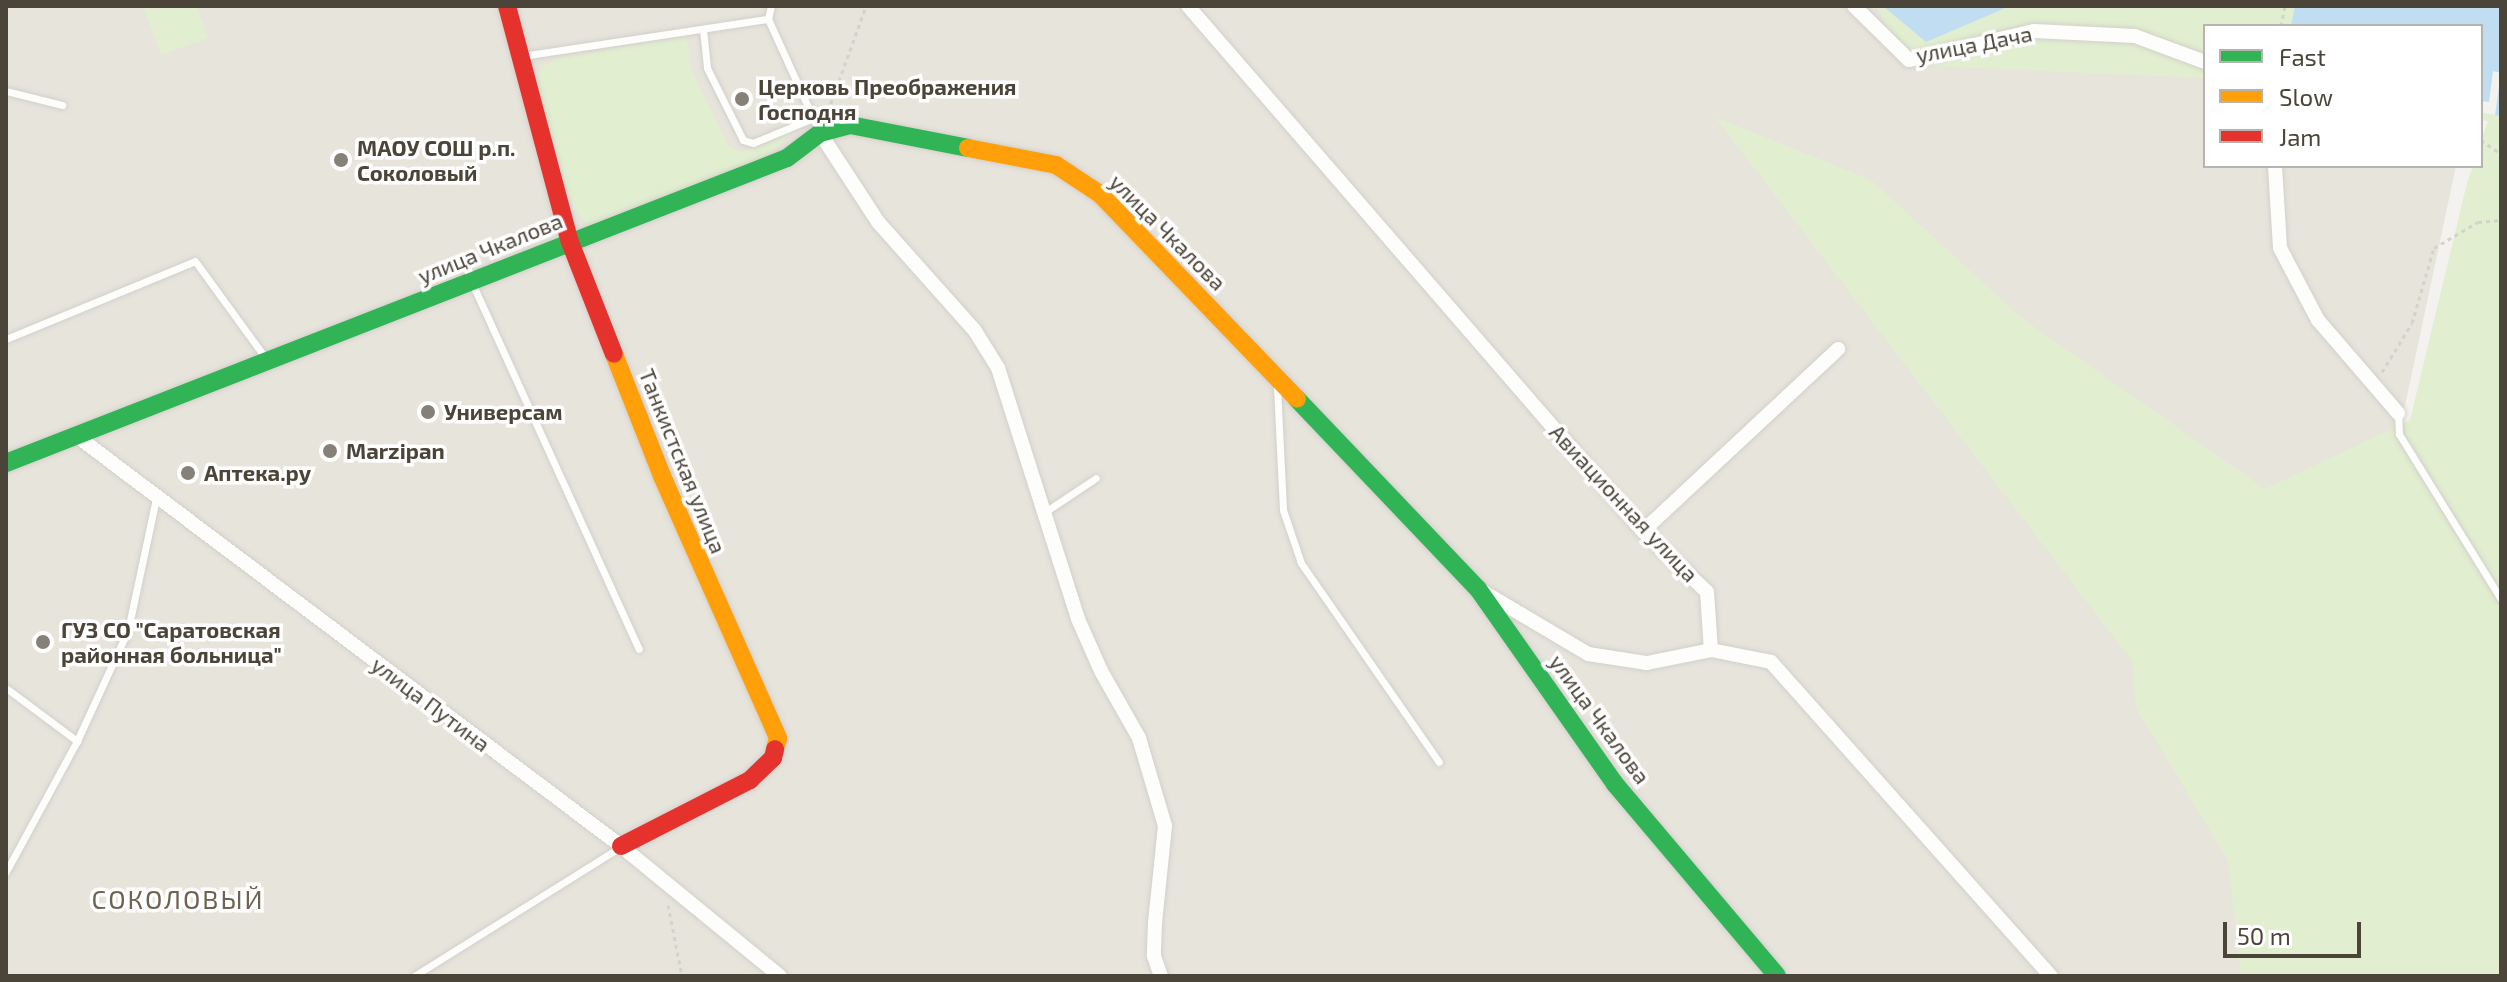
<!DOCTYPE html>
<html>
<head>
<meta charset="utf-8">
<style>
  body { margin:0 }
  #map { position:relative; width:2507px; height:982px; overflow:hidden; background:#f4f2ee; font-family:"Exo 2",sans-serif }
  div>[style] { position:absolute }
  .residential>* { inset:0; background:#e7e4dc }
  .green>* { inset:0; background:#e1eecf }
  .water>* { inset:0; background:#c0ddf1 }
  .pier>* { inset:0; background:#f4f2ee }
  .path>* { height:3px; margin-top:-1.5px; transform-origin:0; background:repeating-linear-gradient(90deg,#d3d2cc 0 4px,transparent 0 8px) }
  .roads { filter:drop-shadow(0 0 2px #d2d0cb) drop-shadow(0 0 2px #d2d0cb) }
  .lane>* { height:7px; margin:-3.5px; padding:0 3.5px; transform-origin:3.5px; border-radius:3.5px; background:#fdfdfc }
  .street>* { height:14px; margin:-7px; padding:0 7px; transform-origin:7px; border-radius:7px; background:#fdfdfc }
  .fast>* { height:18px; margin:-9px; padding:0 9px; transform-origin:9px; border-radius:9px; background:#30b455 }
  .slow>* { height:18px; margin:-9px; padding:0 9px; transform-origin:9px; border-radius:9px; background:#ff9f0a }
  .jam>* { height:18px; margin:-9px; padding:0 9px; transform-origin:9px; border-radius:9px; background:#e5322d }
  .dots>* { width:22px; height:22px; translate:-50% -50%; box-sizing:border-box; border:4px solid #fff; border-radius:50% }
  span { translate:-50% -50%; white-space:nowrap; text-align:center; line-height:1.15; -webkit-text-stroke:7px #fff; paint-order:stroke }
  .street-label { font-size:22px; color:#4b4439 }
  .poi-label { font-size:22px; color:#4b4439; font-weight:700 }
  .left { translate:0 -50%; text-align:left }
  .quarter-label { font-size:26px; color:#6e6250; letter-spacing:2px }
  .frame { position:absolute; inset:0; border:8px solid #4b4439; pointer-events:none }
  .legend { position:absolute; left:2203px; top:24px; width:280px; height:144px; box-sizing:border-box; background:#fff; border:2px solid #b7b4b0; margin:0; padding:10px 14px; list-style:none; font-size:24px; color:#4b4439 }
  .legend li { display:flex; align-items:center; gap:16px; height:40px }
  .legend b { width:40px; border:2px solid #b7b4b0 }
  .scale { position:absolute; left:2223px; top:922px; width:138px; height:36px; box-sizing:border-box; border:4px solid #4b4439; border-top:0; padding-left:10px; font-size:24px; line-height:28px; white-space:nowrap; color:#4b4439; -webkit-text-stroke:6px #fff; paint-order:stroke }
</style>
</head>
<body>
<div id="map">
  <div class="residential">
    <div style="clip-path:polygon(6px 6px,1881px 6px,2205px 67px,2205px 166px,2456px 166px,2399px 434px,2316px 976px,6px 976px)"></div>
  </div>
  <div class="green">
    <div style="clip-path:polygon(143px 6px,197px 6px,208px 38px,161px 55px)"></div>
    <div style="clip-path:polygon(1877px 6px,2501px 6px,2501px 976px,2241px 976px,2228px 861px,2136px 708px,2132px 661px,1715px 117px,1871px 180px,2023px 319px,2265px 489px,2410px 420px,2467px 183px,2473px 166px,2481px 166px,2481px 141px,2488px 121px,2481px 120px,2481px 26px,2205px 26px,2205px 78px,1904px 65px)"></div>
    <div style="clip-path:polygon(682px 37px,687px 41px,692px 72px,728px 145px,740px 152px,751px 149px,796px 128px,767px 158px,591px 226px,586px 224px,573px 207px,539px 99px,536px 79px,541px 68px,555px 59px)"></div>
  </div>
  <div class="water">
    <div style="clip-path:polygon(1883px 6px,2010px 6px,1926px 42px)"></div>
    <div style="clip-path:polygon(2295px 6px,2501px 6px,2501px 116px,2481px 113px,2481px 26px,2291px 26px)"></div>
  </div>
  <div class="pier">
    <div style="clip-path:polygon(2493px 71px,2501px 73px,2495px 115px,2481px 113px,2481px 101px,2489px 102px)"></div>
  </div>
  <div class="path">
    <div style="left:2281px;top:26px;width:20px;rotate:-79deg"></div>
    <div style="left:828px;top:111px;width:112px;rotate:-70.1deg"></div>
    <div style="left:2481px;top:140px;width:24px;rotate:35deg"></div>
    <div style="left:2382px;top:372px;width:57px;rotate:-58.5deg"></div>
    <div style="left:2412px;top:323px;width:78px;rotate:-73.7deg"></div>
    <div style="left:2434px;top:248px;width:51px;rotate:-30.6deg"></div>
    <div style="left:2478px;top:222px;width:23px;rotate:-5deg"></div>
    <div style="left:668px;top:905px;width:72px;rotate:78.8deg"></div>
  </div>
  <div class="roads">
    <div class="lane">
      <div style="left:768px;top:19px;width:13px;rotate:-77deg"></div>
      <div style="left:703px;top:29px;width:39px;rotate:84deg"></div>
      <div style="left:707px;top:68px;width:80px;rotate:63.4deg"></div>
      <div style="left:743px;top:140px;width:10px;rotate:17deg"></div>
      <div style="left:753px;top:143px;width:65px;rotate:-22.6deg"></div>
      <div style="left:522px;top:56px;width:249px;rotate:-8.6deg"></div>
      <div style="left:768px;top:19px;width:123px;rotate:65.5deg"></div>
      <div style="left:6px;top:91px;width:58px;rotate:14deg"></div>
      <div style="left:472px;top:283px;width:402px;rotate:65.5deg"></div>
      <div style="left:6px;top:339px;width:204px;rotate:-22.4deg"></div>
      <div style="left:195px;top:261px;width:122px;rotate:54deg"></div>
      <div style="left:1277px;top:387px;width:123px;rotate:87.2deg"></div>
      <div style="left:1283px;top:510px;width:56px;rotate:71.2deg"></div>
      <div style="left:1301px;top:563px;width:242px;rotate:55.3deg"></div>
      <div style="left:2398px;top:414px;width:20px;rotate:87deg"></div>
      <div style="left:2399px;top:434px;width:194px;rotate:58.3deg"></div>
      <div style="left:1045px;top:512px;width:61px;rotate:-33.7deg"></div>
      <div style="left:6px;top:688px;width:89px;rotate:36.7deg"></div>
      <div style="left:77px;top:741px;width:149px;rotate:118.5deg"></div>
      <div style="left:77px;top:741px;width:122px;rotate:-65.3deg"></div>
      <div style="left:128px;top:630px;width:135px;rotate:-78deg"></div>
      <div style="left:414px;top:976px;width:242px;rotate:-32deg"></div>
    </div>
    <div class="street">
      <div style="left:1188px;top:6px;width:695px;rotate:49.09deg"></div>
      <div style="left:1643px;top:531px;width:88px;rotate:43.6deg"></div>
      <div style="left:1707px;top:592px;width:58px;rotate:86.1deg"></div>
      <div style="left:1711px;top:650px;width:61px;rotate:11.3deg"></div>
      <div style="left:1771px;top:662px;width:421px;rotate:48.3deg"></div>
      <div style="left:1854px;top:6px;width:77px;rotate:44.5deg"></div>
      <div style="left:1909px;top:60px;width:128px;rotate:-13.1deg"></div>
      <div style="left:2034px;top:31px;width:101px;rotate:2.8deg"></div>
      <div style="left:2135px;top:36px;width:75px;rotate:20.4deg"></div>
      <div style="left:820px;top:133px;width:106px;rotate:56.9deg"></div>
      <div style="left:878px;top:222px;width:146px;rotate:48.3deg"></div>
      <div style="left:975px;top:331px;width:44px;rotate:58.1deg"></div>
      <div style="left:998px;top:368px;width:263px;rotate:72.3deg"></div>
      <div style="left:1078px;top:619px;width:57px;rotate:66.1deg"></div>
      <div style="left:1101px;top:671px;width:77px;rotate:60.4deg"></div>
      <div style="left:1139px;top:738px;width:92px;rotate:73.5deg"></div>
      <div style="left:1165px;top:826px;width:97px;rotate:95.9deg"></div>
      <div style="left:1155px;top:922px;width:34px;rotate:92deg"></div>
      <div style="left:1154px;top:956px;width:21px;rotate:71deg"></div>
      <div style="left:2275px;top:166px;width:82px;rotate:86.5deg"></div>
      <div style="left:2280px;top:248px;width:81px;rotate:62.2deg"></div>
      <div style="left:2318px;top:320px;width:123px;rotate:49.3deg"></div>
      <div style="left:78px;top:437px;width:680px;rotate:36.99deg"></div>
      <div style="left:621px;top:846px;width:205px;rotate:39.3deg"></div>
      <div style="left:1643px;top:531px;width:267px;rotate:-43deg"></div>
      <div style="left:1482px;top:591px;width:123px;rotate:30.7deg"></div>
      <div style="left:1588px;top:654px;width:60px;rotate:8.7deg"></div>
      <div style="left:1647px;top:663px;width:65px;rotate:-11.5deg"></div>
    </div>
    <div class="fast">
      <div style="left:1297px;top:399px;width:262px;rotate:46.4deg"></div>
      <div style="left:1478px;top:589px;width:238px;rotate:54.9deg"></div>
      <div style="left:1615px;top:784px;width:251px;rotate:49.8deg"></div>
      <div style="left:6px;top:463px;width:838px;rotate:-21.33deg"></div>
      <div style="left:787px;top:158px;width:41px;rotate:-37.1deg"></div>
      <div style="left:820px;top:133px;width:31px;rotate:-15deg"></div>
      <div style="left:850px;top:125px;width:120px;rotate:11deg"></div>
    </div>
    <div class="slow">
      <div style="left:968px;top:148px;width:90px;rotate:10.9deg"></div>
      <div style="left:1056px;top:165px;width:53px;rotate:33.4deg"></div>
      <div style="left:1100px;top:194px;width:284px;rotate:46.1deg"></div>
      <div style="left:614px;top:354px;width:131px;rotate:68.5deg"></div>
      <div style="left:662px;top:476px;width:287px;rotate:66.1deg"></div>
      <div style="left:778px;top:738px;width:11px;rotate:105deg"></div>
    </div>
    <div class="jam">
      <div style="left:507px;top:6px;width:244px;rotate:75.1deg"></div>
      <div style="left:570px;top:242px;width:120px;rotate:68.6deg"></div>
      <div style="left:621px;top:846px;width:145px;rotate:-27.1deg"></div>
      <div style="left:750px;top:780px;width:32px;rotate:-44deg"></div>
      <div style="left:773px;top:758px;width:9px;rotate:-77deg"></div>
    </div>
  </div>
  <div class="dots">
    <div style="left:742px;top:99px;background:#868178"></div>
    <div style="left:341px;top:160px;background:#868178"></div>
    <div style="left:428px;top:412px;background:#868178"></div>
    <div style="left:330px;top:451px;background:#868178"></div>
    <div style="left:188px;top:473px;background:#868178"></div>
    <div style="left:43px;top:642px;background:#868178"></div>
  </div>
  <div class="street-label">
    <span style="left:1974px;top:44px;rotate:-11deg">улица Дача</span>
    <span style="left:1168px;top:232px;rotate:45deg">улица Чкалова</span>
    <span style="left:490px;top:248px;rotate:-22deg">улица Чкалова</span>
    <span style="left:683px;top:461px;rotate:68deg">Танкистская улица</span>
    <span style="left:1624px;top:503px;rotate:47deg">Авиационная улица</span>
    <span style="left:431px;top:704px;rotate:37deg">улица Путина</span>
    <span style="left:1600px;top:719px;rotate:54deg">улица Чкалова</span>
  </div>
  <div class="poi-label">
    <span class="left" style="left:758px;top:99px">Церковь Преображения<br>Господня</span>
    <span class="left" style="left:357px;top:160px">МАОУ СОШ р.п.<br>Соколовый</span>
    <span class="left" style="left:444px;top:412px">Универсам</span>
    <span class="left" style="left:346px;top:451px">Marzipan</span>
    <span class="left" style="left:204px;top:473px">Аптека.ру</span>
    <span class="left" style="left:61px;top:642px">ГУЗ СО "Саратовская<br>районная больница"</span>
  </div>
  <div class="quarter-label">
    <span style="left:178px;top:899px">СОКОЛОВЫЙ</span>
  </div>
  <div class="frame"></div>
  <ul class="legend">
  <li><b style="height:10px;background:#30b455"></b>Fast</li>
  <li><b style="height:10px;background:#ff9f0a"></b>Slow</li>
  <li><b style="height:10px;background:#e5322d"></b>Jam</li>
  </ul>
  <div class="scale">50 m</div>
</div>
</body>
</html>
